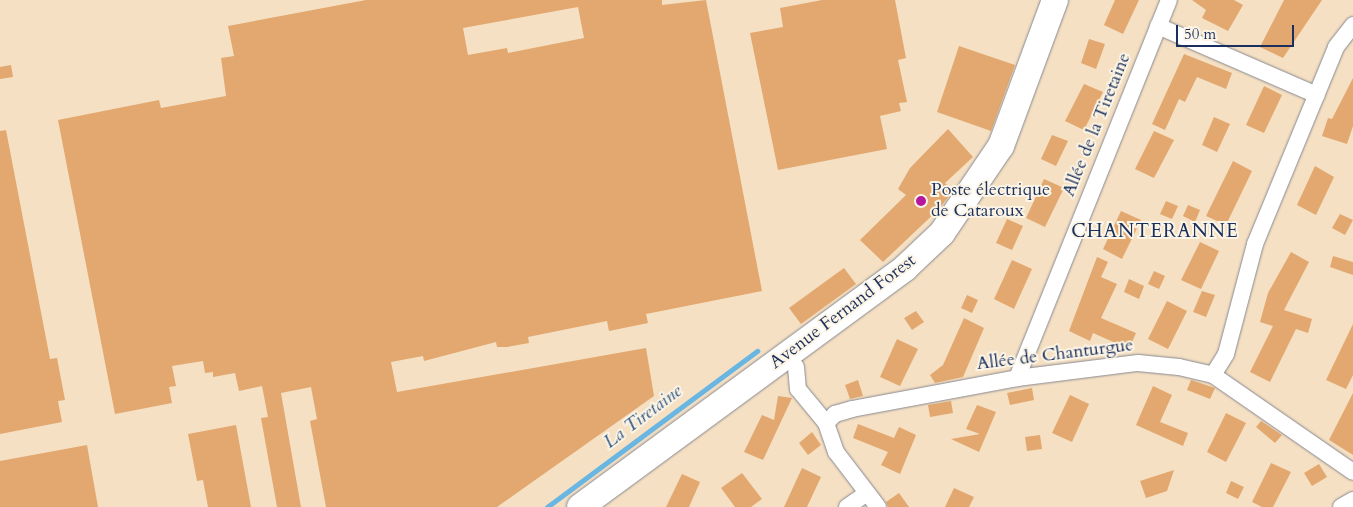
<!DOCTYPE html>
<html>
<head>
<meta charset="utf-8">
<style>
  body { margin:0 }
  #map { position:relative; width:1353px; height:507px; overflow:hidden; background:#f5e0c3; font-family:Cardo,serif }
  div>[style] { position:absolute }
  .stream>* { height:5px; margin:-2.5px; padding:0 2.5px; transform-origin:2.5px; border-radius:2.5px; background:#69b6e3 }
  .building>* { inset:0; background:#e2a86f }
  .roads { filter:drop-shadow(0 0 1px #888890) drop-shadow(0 0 1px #888890) }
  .minor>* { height:16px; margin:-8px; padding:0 8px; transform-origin:8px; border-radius:8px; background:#fff }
  .primary>* { height:26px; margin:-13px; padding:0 13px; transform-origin:13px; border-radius:13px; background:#fff }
  .dots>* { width:14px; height:14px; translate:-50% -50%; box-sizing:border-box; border:2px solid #fcf5e5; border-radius:50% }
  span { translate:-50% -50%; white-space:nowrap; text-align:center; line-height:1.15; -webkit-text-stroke:4px #fcf5e5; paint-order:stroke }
  .street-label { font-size:18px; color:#1b2f5e }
  .poi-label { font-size:18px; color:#1b2f5e }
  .left { translate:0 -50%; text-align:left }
  .neighbourhood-label { font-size:19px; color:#1b2f5e; letter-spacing:1px }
  .water-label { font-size:19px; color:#325886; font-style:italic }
  .scale { position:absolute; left:1176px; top:25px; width:118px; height:22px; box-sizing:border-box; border:2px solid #1b2f5e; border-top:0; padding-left:6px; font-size:15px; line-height:18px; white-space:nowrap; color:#1b2f5e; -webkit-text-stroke:4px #fcf5e5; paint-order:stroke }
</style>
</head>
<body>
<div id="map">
  <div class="stream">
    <div style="left:547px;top:507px;width:262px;rotate:-36.6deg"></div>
  </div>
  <div class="building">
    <div style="clip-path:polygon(evenodd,366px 0,662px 0,662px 5px,706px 0,762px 291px,646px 314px,648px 323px,609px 331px,607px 321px,528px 337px,529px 343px,507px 347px,497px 347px,496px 342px,424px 361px,423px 356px,391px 362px,397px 392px,646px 348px,654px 396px,497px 507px,326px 507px,310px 421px,317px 419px,311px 387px,281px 393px,301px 507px,277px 507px,261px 418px,268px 417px,262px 386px,239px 391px,235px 373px,213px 377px,213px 372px,205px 373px,203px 361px,172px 366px,176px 386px,169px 387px,172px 403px,115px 414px,58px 120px,159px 100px,161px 108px,226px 96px,221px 58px,234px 56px,228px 26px,366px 0,578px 7px,584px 38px,508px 53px,507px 48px,468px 55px,463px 28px,578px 7px)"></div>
    <div style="clip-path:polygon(822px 0,895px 0,906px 58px,898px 60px,907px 102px,899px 103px,901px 111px,880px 116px,887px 149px,778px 170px,750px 33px,783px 27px,780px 8px)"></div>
    <div style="clip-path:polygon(1115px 0,1139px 0,1123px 34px,1104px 25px)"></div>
    <div style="clip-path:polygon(1192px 0,1234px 0,1243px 5px,1228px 31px,1202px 18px,1206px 10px)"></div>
    <div style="clip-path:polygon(1284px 0,1322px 0,1283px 58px,1260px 47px)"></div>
    <div style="clip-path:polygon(1089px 39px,1105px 44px,1096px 69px,1081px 63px)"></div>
    <div style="clip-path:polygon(959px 46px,1015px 65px,991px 131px,937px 112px)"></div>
    <div style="clip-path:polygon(1184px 54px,1232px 73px,1226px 89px,1197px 77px,1185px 102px,1179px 99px,1165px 130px,1152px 124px)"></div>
    <div style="clip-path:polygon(11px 65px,13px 77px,0 79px,0 67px)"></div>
    <div style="clip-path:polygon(1353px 78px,1353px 126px,1347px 144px,1322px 136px,1328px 118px,1332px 119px)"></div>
    <div style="clip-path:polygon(1084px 84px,1103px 92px,1084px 130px,1065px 121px)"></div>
    <div style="clip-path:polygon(1264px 86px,1282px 95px,1264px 133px,1246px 125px)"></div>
    <div style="clip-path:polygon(1214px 117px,1230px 124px,1217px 152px,1202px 145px)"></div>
    <div style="clip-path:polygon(948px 129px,973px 157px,945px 183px,953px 191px,939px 209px,883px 262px,860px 240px,906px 195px,898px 189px,910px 168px)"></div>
    <div style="clip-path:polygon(6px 130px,50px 359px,57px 358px,65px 400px,58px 401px,62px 422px,0 434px,0 131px)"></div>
    <div style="clip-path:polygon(1154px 131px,1174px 140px,1154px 178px,1135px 169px)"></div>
    <div style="clip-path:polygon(1052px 135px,1068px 141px,1056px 166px,1041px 159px)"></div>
    <div style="clip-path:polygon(1233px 161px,1252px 171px,1226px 225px,1206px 216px)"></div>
    <div style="clip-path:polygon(1315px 166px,1334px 177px,1316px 215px,1297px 205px)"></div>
    <div style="clip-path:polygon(1044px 179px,1064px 188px,1045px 227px,1026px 218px)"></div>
    <div style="clip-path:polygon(1166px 201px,1178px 206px,1172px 219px,1160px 214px)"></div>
    <div style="clip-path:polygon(1188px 205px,1200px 210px,1195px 222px,1183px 216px)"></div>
    <div style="clip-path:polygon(1121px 211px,1141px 220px,1122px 259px,1103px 249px)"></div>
    <div style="clip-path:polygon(1340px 214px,1353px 220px,1345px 235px,1332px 228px)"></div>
    <div style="clip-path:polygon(1007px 219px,1023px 226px,1012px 250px,996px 243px)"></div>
    <div style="clip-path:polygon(1200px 242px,1219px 251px,1201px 289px,1181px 280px)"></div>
    <div style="clip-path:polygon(1291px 252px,1309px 262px,1284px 310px,1312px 319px,1308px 333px,1296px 329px,1270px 382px,1250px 372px,1273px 326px,1260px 322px,1268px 293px)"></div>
    <div style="clip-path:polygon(1333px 256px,1353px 262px,1353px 275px,1330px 267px)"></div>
    <div style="clip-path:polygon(1097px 257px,1108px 262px,1101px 277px,1117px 284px,1101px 318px,1136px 333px,1129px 349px,1093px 333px,1090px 341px,1069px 331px)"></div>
    <div style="clip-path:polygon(1012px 260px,1032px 269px,1014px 309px,994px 299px)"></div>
    <div style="clip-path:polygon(844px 268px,856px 284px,801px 324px,789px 308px)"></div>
    <div style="clip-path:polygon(1154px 271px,1165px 276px,1159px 289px,1148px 284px)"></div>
    <div style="clip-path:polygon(1129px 279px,1144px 286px,1139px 299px,1124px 292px)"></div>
    <div style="clip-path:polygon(1202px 291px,1215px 295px,1206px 317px,1193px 312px)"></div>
    <div style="clip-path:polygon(967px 295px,978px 300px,972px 313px,961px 308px)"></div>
    <div style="clip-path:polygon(1167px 301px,1187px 311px,1168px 349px,1148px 339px)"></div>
    <div style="clip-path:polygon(916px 311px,924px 322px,912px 330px,904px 318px)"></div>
    <div style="clip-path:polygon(964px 318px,984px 328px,963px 377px,935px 383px,930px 375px,943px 365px)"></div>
    <div style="clip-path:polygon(1353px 324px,1353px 375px,1346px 389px,1326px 380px)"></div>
    <div style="clip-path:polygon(897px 339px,918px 349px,900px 386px,880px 377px)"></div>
    <div style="clip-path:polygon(858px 380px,863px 396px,850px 399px,845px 385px)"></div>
    <div style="clip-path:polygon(1191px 380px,1215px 388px,1210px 399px,1187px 390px)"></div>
    <div style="clip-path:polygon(1153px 386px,1172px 395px,1160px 422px,1188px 433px,1183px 446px,1136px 425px)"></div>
    <div style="clip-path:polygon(1032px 388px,1034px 400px,1010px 405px,1007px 393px)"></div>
    <div style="clip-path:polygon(1353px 393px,1353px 455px,1329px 440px)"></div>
    <div style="clip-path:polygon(1070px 395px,1089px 404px,1072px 442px,1052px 433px)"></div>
    <div style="clip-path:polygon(778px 396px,792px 398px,763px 460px,744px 452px,762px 415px,774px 420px)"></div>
    <div style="clip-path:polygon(951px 401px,953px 413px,930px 417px,928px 405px)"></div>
    <div style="clip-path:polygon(977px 405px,996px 412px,979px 452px,951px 439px,980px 434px,966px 429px)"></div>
    <div style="clip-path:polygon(1226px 413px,1246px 423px,1226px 462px,1207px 452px)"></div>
    <div style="clip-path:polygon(1261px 421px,1282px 435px,1275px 443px,1256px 427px)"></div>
    <div style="clip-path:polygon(858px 424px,894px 438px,899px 427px,916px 435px,900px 474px,881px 465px,888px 452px,853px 438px)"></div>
    <div style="clip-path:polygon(236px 425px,251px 507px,208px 507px,203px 480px,197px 481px,188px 434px)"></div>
    <div style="clip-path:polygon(812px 432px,821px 445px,808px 455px,799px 443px)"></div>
    <div style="clip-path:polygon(1040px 435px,1042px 449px,1027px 451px,1025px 437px)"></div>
    <div style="clip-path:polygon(87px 445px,98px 507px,0 507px,0 461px)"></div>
    <div style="clip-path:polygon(1271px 463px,1291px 472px,1273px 507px,1262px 507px,1252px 502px)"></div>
    <div style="clip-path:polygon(1319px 464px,1327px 477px,1312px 486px,1304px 473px)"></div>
    <div style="clip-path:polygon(802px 468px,821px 477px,807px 507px,784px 507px)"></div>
    <div style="clip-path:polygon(1174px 470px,1167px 491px,1146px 498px,1140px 481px)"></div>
    <div style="clip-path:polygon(742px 473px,762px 499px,751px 507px,735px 507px,721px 488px)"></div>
    <div style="clip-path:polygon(682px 474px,700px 482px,689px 507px,666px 507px)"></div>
    <div style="clip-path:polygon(1231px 481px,1244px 487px,1238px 499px,1226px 493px)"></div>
    <div style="clip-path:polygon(954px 488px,974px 497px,969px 507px,945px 507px)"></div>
    <div style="clip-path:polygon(899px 493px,909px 507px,888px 507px,886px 502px)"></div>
  </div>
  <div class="roads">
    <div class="minor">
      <div style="left:1158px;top:26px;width:173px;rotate:23.5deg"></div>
      <div style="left:796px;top:367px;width:22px;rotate:85deg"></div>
      <div style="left:798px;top:389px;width:44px;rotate:50.5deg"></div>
      <div style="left:826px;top:423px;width:31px;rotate:71deg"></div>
      <div style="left:836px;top:452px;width:69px;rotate:52.6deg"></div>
      <div style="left:1213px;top:375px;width:25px;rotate:-58deg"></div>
      <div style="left:1226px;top:354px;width:114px;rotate:-75.2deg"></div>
      <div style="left:1255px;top:244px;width:213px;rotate:-67.6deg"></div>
      <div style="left:1336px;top:47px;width:28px;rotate:-52deg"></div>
      <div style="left:1017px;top:378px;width:407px;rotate:-68.1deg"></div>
      <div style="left:826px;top:423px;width:13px;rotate:-45deg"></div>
      <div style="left:835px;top:414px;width:18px;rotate:-16deg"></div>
      <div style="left:852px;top:409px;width:168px;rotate:-10.6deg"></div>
      <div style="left:1017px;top:378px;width:122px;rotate:-7.1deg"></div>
      <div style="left:1138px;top:363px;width:41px;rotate:5.6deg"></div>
      <div style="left:1179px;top:367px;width:35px;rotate:13deg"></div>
      <div style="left:1213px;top:375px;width:170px;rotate:34.7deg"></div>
      <div style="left:847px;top:507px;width:24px;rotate:-35deg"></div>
      <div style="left:1341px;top:507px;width:14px;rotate:-30deg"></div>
    </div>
    <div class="primary">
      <div style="left:580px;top:507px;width:403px;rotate:-36.3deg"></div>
      <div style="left:905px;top:268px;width:51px;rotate:-43.4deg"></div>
      <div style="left:942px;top:233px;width:105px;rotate:-55.9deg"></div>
      <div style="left:1001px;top:146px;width:156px;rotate:-69.7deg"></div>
    </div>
  </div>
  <div class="dots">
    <div style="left:921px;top:201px;background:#b5179e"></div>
  </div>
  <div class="street-label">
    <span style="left:1097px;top:125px;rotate:-68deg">Allée de la Tiretaine</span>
    <span style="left:843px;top:312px;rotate:-37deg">Avenue Fernand Forest</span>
    <span style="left:1055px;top:355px;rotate:-7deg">Allée de Chanturgue</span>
  </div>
  <div class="poi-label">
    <span class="left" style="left:931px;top:201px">Poste électrique<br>de Cataroux</span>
  </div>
  <div class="neighbourhood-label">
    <span style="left:1155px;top:232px">CHANTERANNE</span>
  </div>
  <div class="water-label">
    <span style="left:643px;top:417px;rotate:-37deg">La Tiretaine</span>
  </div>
  <div class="scale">50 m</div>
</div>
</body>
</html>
